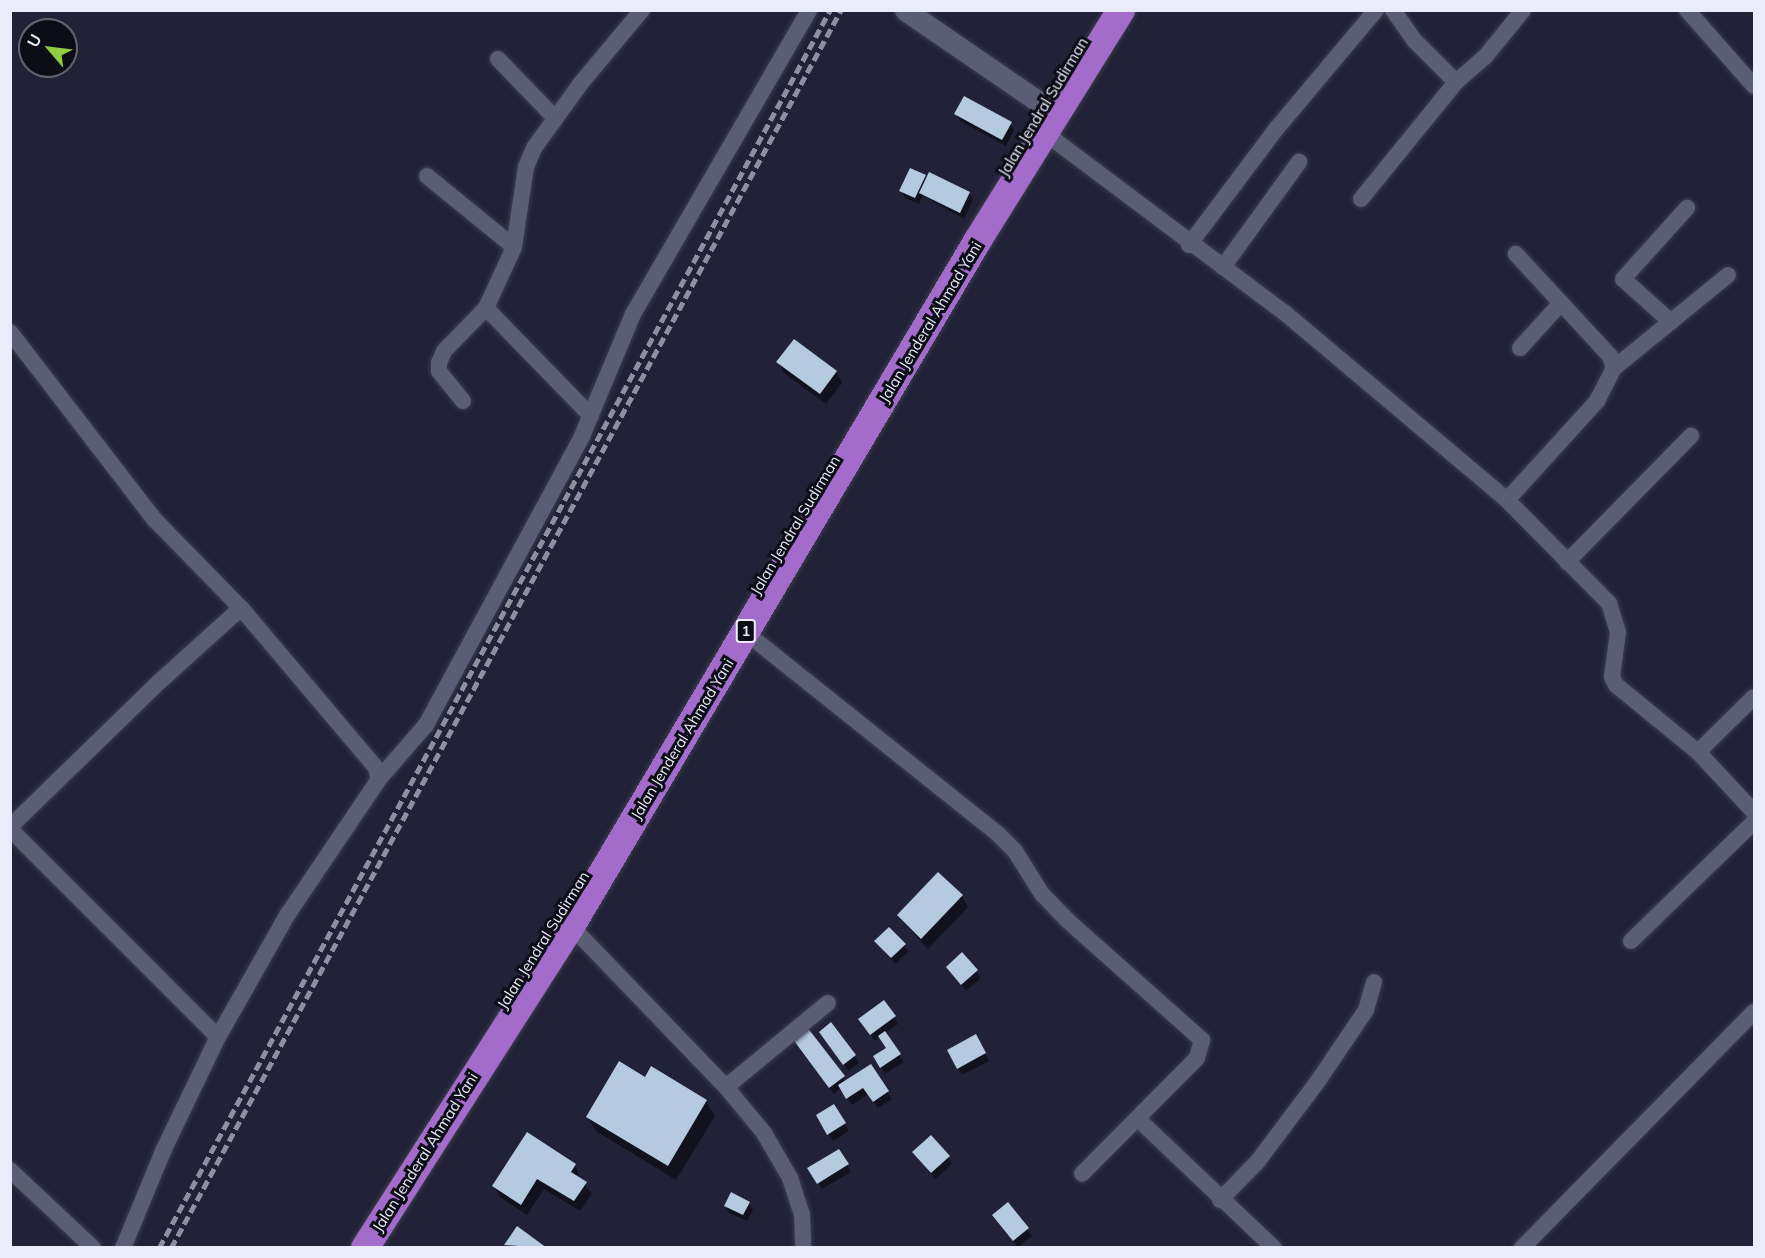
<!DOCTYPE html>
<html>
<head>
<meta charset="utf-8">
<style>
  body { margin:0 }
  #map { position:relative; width:1765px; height:1258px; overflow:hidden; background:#212237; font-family:Mulish,sans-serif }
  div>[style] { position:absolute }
  .shadow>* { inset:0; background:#0007 }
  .building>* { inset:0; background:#b5c9df }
  .roads { filter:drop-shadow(0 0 2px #3c3c4e) drop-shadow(0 0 2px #3c3c4e) }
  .minor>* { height:16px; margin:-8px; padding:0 8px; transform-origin:8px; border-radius:8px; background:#5b5d75 }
  .tertiary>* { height:21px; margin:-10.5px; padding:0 10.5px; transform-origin:10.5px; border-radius:10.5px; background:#5b5d75 }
  .trunk>* { height:28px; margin:-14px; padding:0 14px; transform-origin:14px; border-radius:14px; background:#a36cca }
  .rail>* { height:4.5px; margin-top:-2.25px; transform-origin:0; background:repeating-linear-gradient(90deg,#8e8fa0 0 9px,transparent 0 13.5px) }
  span { translate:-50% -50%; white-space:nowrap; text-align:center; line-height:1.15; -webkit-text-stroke:6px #0c0d16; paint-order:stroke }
  .shield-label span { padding:2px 4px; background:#0c0d16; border:2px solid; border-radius:4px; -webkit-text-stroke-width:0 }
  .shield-label { font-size:14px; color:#ebecfb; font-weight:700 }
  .street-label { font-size:15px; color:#ebecfb }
  .frame { position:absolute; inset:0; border:12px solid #ebecfb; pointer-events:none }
  .north { position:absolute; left:18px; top:18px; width:60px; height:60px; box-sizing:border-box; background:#0c0d16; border:2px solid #656672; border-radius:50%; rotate:298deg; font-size:16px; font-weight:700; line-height:24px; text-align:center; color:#ebecfb }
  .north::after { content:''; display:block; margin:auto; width:21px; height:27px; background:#90cd41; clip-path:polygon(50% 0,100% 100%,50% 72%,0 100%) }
</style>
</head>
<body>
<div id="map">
  <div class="shadow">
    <div style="clip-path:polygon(956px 114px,1010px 124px,1014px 130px,1006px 146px,960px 121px)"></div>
    <div style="clip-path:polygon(924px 177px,969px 193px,973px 200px,964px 219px,923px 196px,919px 204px,905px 198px,901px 191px)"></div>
    <div style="clip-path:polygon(778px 362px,836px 372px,842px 383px,826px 404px,784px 373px)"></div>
    <div style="clip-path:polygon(962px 896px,968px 907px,928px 949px,898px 916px)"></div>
    <div style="clip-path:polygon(876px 941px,904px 945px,908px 952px,895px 964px)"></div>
    <div style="clip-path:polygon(962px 954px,981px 978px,966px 991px,947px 967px)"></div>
    <div style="clip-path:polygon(894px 1017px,898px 1024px,885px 1033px,904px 1062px,885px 1074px,875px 1057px,887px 1049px,880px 1037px,875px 1041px,864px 1026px)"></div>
    <div style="clip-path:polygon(831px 1024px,859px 1063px,848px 1071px,825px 1039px)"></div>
    <div style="clip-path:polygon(975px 1036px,989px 1061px,962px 1075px,949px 1051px)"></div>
    <div style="clip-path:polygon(794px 1039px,846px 1082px,870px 1066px,892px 1099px,878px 1108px,868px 1094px,852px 1105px,841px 1088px,834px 1094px)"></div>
    <div style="clip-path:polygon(645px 1079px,706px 1101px,715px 1116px,676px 1180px,596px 1131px,588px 1117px)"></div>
    <div style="clip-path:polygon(834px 1106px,849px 1131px,833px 1141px,818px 1116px)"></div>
    <div style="clip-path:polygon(528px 1134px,575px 1165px,580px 1179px,592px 1194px,580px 1211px,544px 1189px,527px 1215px,500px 1197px,494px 1186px)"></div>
    <div style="clip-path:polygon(839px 1151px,851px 1172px,822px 1189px,809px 1169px)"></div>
    <div style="clip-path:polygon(913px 1152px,948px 1157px,952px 1164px,935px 1179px)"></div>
    <div style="clip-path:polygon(749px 1203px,753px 1210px,747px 1221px,729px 1213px,725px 1206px)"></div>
    <div style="clip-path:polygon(1008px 1204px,1032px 1236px,1018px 1247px,993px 1215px)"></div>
    <div style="clip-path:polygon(517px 1228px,545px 1248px,507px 1248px)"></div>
  </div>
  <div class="building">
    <div style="clip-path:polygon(964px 96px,1012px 122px,1002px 140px,954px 114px)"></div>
    <div style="clip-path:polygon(910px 168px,926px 175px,915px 198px,899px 191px)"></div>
    <div style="clip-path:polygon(929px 172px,970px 192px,960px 213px,919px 193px)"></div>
    <div style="clip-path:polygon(794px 339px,837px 371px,820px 394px,776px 362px)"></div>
    <div style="clip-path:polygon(938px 872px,963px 895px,921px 939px,897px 915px)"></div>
    <div style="clip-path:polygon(889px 927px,906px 944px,891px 958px,874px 941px)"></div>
    <div style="clip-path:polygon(962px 952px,978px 970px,961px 985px,946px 967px)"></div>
    <div style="clip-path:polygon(884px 1000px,896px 1016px,870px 1035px,858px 1019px)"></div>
    <div style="clip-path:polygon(831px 1022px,856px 1055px,843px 1065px,819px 1032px)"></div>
    <div style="clip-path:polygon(807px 1027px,845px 1076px,829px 1088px,792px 1038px)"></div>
    <div style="clip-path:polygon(885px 1031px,901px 1054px,880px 1068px,873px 1056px,886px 1048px,878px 1036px)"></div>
    <div style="clip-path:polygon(976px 1034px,986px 1053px,957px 1069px,947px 1050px)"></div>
    <div style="clip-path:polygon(619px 1061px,645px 1077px,651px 1066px,707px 1100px,668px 1166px,586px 1117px)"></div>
    <div style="clip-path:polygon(871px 1064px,889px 1091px,873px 1102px,863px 1088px,846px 1099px,838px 1085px)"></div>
    <div style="clip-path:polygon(834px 1104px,846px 1123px,827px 1135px,816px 1115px)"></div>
    <div style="clip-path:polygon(527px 1132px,576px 1164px,571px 1172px,587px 1182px,574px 1201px,537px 1179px,521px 1205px,492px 1186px)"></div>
    <div style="clip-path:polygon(931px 1135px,950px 1156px,931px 1173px,912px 1152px)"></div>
    <div style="clip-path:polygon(839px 1149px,849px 1164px,817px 1184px,807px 1168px)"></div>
    <div style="clip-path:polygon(731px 1192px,750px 1202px,743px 1215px,724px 1206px)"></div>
    <div style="clip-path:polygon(1008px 1202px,1029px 1228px,1013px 1241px,992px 1215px)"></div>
    <div style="clip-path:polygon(517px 1226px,547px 1248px,504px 1245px)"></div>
  </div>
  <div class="roads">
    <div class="minor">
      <div style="left:1393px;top:10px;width:38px;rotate:55deg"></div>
      <div style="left:1415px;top:41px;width:58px;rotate:45deg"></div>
      <div style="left:1687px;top:10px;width:101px;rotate:48.6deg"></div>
      <div style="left:498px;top:59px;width:82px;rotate:46deg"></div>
      <div style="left:1045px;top:133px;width:300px;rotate:36.9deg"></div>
      <div style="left:1285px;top:313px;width:290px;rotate:40.1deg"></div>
      <div style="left:1507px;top:500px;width:145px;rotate:45.3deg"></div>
      <div style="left:1609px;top:603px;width:30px;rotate:73deg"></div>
      <div style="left:1618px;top:632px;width:45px;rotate:97.6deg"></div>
      <div style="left:1612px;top:677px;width:9px;rotate:63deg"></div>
      <div style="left:1616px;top:685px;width:106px;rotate:39.3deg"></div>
      <div style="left:1698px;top:752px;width:82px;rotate:47deg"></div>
      <div style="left:427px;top:176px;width:112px;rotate:39.2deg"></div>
      <div style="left:1361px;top:199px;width:151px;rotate:-50.9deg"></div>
      <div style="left:1456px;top:82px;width:38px;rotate:-41deg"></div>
      <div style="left:1485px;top:57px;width:60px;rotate:-51deg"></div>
      <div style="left:1189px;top:245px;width:146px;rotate:-53.1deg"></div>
      <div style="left:1277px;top:128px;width:154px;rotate:-50deg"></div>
      <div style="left:1223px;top:267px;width:130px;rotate:-54.1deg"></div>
      <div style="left:1671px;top:322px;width:64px;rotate:-138.1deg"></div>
      <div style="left:1623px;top:279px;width:96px;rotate:-48deg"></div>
      <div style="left:10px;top:332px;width:237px;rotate:52.4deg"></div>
      <div style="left:155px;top:520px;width:123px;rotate:45.7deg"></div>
      <div style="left:241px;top:608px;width:110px;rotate:137.9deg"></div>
      <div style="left:159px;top:682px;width:208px;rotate:135.8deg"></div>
      <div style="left:1520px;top:348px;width:61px;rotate:-47.7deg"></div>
      <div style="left:1614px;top:368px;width:147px;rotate:-39.2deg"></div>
      <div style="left:463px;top:401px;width:38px;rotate:-129deg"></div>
      <div style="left:439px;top:371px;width:8px;rotate:-90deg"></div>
      <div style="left:439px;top:363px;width:13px;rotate:-67deg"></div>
      <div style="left:444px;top:351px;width:60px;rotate:-45.7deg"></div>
      <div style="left:591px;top:416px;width:151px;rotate:-134.2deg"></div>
      <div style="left:486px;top:308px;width:67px;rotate:-65.3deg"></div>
      <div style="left:514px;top:247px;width:81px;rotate:-81.5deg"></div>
      <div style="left:526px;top:167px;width:21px;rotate:-67deg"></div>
      <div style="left:534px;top:148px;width:80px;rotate:-54.1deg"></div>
      <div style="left:581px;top:83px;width:95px;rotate:-50.1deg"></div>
      <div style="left:1507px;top:500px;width:134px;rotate:-47.7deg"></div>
      <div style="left:1597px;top:401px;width:37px;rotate:-63deg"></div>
      <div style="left:1614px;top:368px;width:13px;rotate:-108deg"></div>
      <div style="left:1610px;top:356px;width:139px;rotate:-132.7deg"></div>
      <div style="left:1567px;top:562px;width:177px;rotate:-45.5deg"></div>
      <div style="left:241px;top:608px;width:209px;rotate:49.8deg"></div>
      <div style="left:376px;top:768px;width:11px;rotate:75deg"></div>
      <div style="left:745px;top:632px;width:325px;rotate:38.6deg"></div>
      <div style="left:999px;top:835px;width:23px;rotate:45deg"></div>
      <div style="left:1015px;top:851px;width:51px;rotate:57.9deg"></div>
      <div style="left:1042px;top:894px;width:36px;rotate:46deg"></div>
      <div style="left:1067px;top:920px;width:181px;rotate:41.6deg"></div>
      <div style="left:1202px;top:1040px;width:19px;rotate:106deg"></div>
      <div style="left:1197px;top:1058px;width:163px;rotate:134.8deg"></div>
      <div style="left:1698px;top:752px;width:78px;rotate:-44.5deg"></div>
      <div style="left:10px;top:829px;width:294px;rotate:45deg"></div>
      <div style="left:571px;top:926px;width:223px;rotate:46.1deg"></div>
      <div style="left:726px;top:1087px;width:60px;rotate:50.4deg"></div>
      <div style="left:764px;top:1133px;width:52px;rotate:60deg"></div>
      <div style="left:790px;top:1178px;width:38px;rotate:72deg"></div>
      <div style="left:802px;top:1214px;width:34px;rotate:88deg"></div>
      <div style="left:1631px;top:941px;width:171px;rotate:-44.1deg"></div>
      <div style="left:726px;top:1087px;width:132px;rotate:-39.5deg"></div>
      <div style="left:1139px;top:1120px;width:186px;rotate:43.5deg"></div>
      <div style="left:10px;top:1170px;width:114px;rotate:43.2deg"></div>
      <div style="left:1220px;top:1200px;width:54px;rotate:-45.7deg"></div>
      <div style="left:1258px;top:1161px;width:100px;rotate:-53.1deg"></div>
      <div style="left:1318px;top:1081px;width:86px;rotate:-55.9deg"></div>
      <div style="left:1366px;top:1010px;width:29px;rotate:-74deg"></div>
      <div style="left:123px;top:1248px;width:107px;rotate:-67.5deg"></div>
      <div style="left:164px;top:1149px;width:124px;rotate:-64.3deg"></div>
      <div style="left:218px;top:1037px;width:142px;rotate:-60.4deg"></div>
      <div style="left:288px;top:914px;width:163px;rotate:-56deg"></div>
      <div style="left:379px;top:779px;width:72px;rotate:-49deg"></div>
      <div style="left:426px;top:725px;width:328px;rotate:-61.6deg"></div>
      <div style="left:582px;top:436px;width:132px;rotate:-67.3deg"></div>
      <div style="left:633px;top:314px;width:351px;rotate:-59.9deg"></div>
      <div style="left:1522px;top:1248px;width:331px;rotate:-45.5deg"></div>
    </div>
    <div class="tertiary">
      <div style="left:905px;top:10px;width:166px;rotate:34.5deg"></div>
    </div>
    <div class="trunk">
      <div style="left:365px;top:1248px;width:382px;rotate:-57.4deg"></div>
      <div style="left:571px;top:926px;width:798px;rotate:-59.32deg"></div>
      <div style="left:978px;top:240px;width:271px;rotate:-58.1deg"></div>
    </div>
  </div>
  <div class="rail">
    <div style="left:159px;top:1248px;width:1408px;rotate:-61.54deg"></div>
    <div style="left:171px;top:1248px;width:1408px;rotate:-61.58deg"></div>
  </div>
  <div class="shield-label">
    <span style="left:746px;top:631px">1</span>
  </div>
  <div class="street-label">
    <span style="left:1043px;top:107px;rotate:-59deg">Jalan Jendral Sudirman</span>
    <span style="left:930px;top:322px;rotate:-59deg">Jalan Jenderal Ahmad Yani</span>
    <span style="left:795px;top:525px;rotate:-59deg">Jalan Jendral Sudirman</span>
    <span style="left:682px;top:739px;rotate:-59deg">Jalan Jenderal Ahmad Yani</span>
    <span style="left:543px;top:940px;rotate:-58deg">Jalan Jendral Sudirman</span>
    <span style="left:425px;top:1152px;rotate:-58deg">Jalan Jenderal Ahmad Yani</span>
  </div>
  <div class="frame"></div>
  <div class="north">U</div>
</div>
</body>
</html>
